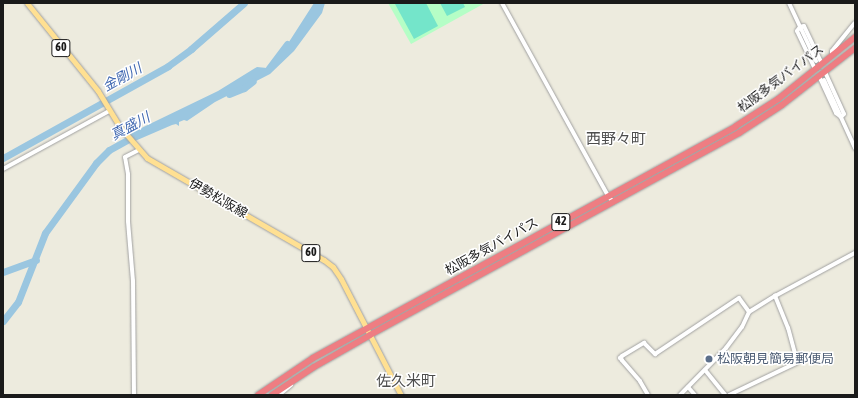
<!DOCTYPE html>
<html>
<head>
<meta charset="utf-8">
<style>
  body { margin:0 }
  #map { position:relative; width:858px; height:398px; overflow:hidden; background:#edebde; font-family:"Asap Condensed","Noto Sans JP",sans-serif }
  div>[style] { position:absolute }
  .park>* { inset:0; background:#b5fec6 }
  .pitch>* { inset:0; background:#74e5ca }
  .water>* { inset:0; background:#9ac6e0 }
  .river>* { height:7px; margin:-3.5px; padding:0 3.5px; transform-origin:3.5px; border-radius:3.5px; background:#9ac6e0 }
  .minor-tunnel>* { height:4px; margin-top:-2px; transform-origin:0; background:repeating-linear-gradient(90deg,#c3c1b7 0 4px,transparent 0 6px) }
  .roads { filter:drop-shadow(0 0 1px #a1a1a1) drop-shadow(0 0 1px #a1a1a1) }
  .minor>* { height:4px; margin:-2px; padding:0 2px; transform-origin:2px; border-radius:2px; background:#fff }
  .major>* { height:5px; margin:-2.5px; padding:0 2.5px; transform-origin:2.5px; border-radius:2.5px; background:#ffe092 }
  .highway>* { height:6px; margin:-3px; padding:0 3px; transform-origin:3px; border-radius:3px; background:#ee7d82 }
  .dots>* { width:11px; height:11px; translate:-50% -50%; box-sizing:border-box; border:2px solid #fff; border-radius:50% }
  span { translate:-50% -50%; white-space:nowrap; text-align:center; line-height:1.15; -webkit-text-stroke:3px #fff; paint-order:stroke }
  .shield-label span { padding:1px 3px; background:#fff; border:1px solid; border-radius:3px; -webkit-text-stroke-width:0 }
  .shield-label { font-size:12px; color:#1a1a1a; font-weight:700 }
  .street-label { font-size:13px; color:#1a1a1a }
  .service-label { font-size:13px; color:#4e5e75 }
  .left { translate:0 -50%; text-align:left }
  .water-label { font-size:14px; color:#4068b1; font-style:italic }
  .quarter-label { font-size:15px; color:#4d4d4d }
  .frame { position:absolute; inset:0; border:4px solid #1a1a1a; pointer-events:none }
</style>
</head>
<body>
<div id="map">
  <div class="park">
    <div style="clip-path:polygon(388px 3px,485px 3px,411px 44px)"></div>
  </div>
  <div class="pitch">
    <div style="clip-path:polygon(426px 3px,438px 26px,414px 39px,395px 4px)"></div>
    <div style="clip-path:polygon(440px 3px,463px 3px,465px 7px,447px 16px)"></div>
  </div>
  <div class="water">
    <div style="clip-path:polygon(314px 3px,325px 3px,322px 13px,294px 51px,270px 74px,215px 102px,187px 121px,184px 120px,179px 122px,179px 126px,176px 124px,172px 125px,135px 141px,129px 134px,218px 91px,257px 67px,267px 68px,278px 59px)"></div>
  </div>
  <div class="river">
    <div style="left:269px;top:68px;width:30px;rotate:-53deg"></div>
    <div style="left:229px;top:94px;width:16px;rotate:-22deg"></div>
    <div style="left:244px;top:88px;width:11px;rotate:-38deg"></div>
    <div style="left:3px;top:158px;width:189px;rotate:-29.1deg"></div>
    <div style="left:168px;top:66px;width:29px;rotate:-36deg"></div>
    <div style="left:191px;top:49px;width:70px;rotate:-41deg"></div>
    <div style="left:3px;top:272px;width:35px;rotate:-20deg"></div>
    <div style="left:3px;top:321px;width:24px;rotate:-52deg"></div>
    <div style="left:18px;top:302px;width:74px;rotate:-68.6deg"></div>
    <div style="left:45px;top:233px;width:87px;rotate:-53.9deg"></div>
    <div style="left:96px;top:163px;width:18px;rotate:-45deg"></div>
    <div style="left:109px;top:150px;width:31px;rotate:-29deg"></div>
  </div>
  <div class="minor-tunnel">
    <div style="left:816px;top:61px;width:21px;rotate:67deg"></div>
  </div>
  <div class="roads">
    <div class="minor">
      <div style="left:502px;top:3px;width:220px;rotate:61.2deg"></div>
      <div style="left:608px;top:196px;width:8px;rotate:50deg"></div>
      <div style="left:789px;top:3px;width:64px;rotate:65deg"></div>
      <div style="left:800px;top:27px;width:5px;rotate:127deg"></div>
      <div style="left:797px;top:31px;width:42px;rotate:64.7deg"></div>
      <div style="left:800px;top:27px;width:4px;rotate:-14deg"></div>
      <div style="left:804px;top:26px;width:42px;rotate:64.7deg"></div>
      <div style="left:832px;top:55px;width:4px;rotate:-90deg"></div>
      <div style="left:832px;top:51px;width:36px;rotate:-51deg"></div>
      <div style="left:825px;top:72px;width:46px;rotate:65.7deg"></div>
      <div style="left:844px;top:114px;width:4px;rotate:135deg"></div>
      <div style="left:819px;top:76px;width:41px;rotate:65.3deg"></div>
      <div style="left:836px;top:113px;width:6px;rotate:39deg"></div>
      <div style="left:824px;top:80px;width:75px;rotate:65.5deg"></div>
      <div style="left:3px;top:169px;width:121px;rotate:-28.7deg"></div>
      <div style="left:705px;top:370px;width:32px;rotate:51deg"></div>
      <div style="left:688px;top:387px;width:11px;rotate:49deg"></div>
      <div style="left:134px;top:395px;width:114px;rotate:-90.5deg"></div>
      <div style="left:133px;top:281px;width:60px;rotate:-94.8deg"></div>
      <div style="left:128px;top:221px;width:47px;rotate:-90deg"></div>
      <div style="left:128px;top:174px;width:17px;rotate:-100deg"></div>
      <div style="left:125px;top:157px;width:16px;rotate:-27deg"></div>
      <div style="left:279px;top:395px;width:16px;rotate:-40deg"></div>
      <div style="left:648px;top:395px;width:16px;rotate:-120deg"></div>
      <div style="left:640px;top:381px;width:28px;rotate:-131deg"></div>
      <div style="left:622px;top:360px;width:3px;rotate:-135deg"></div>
      <div style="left:620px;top:358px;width:3px;rotate:-45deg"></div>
      <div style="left:622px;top:356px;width:26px;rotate:-31deg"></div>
      <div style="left:644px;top:343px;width:16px;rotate:45deg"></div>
      <div style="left:655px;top:354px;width:101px;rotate:-33.7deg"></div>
      <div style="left:739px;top:298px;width:17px;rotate:54deg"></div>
      <div style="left:680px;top:395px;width:66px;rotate:-45.6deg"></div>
      <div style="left:726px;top:348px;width:26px;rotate:-53deg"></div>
      <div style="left:742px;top:327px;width:17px;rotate:-65deg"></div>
      <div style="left:749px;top:312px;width:31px;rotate:-32deg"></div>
      <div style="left:775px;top:296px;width:91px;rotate:-28.3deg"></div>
      <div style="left:729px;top:395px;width:74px;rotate:-25.5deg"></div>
      <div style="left:796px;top:363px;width:2px;rotate:-63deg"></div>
      <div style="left:797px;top:361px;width:34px;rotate:-105deg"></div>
      <div style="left:788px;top:328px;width:35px;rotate:-112deg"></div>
    </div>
    <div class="major">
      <div style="left:27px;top:3px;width:113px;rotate:51.1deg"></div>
      <div style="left:98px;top:91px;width:42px;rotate:58.6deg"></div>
      <div style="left:120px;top:127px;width:41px;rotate:48.9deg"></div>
      <div style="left:147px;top:158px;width:204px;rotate:30deg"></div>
      <div style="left:324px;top:260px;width:11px;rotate:38deg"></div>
      <div style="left:333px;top:267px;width:14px;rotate:56deg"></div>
      <div style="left:341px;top:279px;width:131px;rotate:62.7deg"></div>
    </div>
    <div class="highway">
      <div style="left:258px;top:395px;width:66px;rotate:-33.9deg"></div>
      <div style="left:313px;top:358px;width:482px;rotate:-28.7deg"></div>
      <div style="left:736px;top:126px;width:50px;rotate:-32.7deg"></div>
      <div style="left:778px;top:99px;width:99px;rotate:-38.8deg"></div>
      <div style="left:272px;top:395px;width:50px;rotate:-33.7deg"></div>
      <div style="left:314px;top:367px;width:64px;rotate:-29.7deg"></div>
      <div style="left:370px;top:335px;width:421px;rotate:-28.7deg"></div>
      <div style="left:739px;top:133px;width:51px;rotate:-33.1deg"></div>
      <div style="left:782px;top:105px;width:93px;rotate:-38deg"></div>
    </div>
  </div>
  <div class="dots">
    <div style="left:709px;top:359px;background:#5c6f8a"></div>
  </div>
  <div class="shield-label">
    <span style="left:61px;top:48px">60</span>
    <span style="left:561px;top:222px">42</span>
    <span style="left:311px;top:253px">60</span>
  </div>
  <div class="street-label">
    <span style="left:781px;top:79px;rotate:-37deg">松阪多気バイパス</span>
    <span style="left:218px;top:199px;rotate:30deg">伊勢松阪線</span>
    <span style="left:492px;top:247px;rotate:-29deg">松阪多気バイパス</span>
  </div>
  <div class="service-label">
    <span class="left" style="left:717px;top:359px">松阪朝見簡易郵便局</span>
  </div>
  <div class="water-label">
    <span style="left:122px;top:77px;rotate:-29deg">金剛川</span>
    <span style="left:130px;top:126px;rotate:-28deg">真盛川</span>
  </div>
  <div class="quarter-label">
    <span style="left:616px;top:139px">西野々町</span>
    <span style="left:406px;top:381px">佐久米町</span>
  </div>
  <div class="frame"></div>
</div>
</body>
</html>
